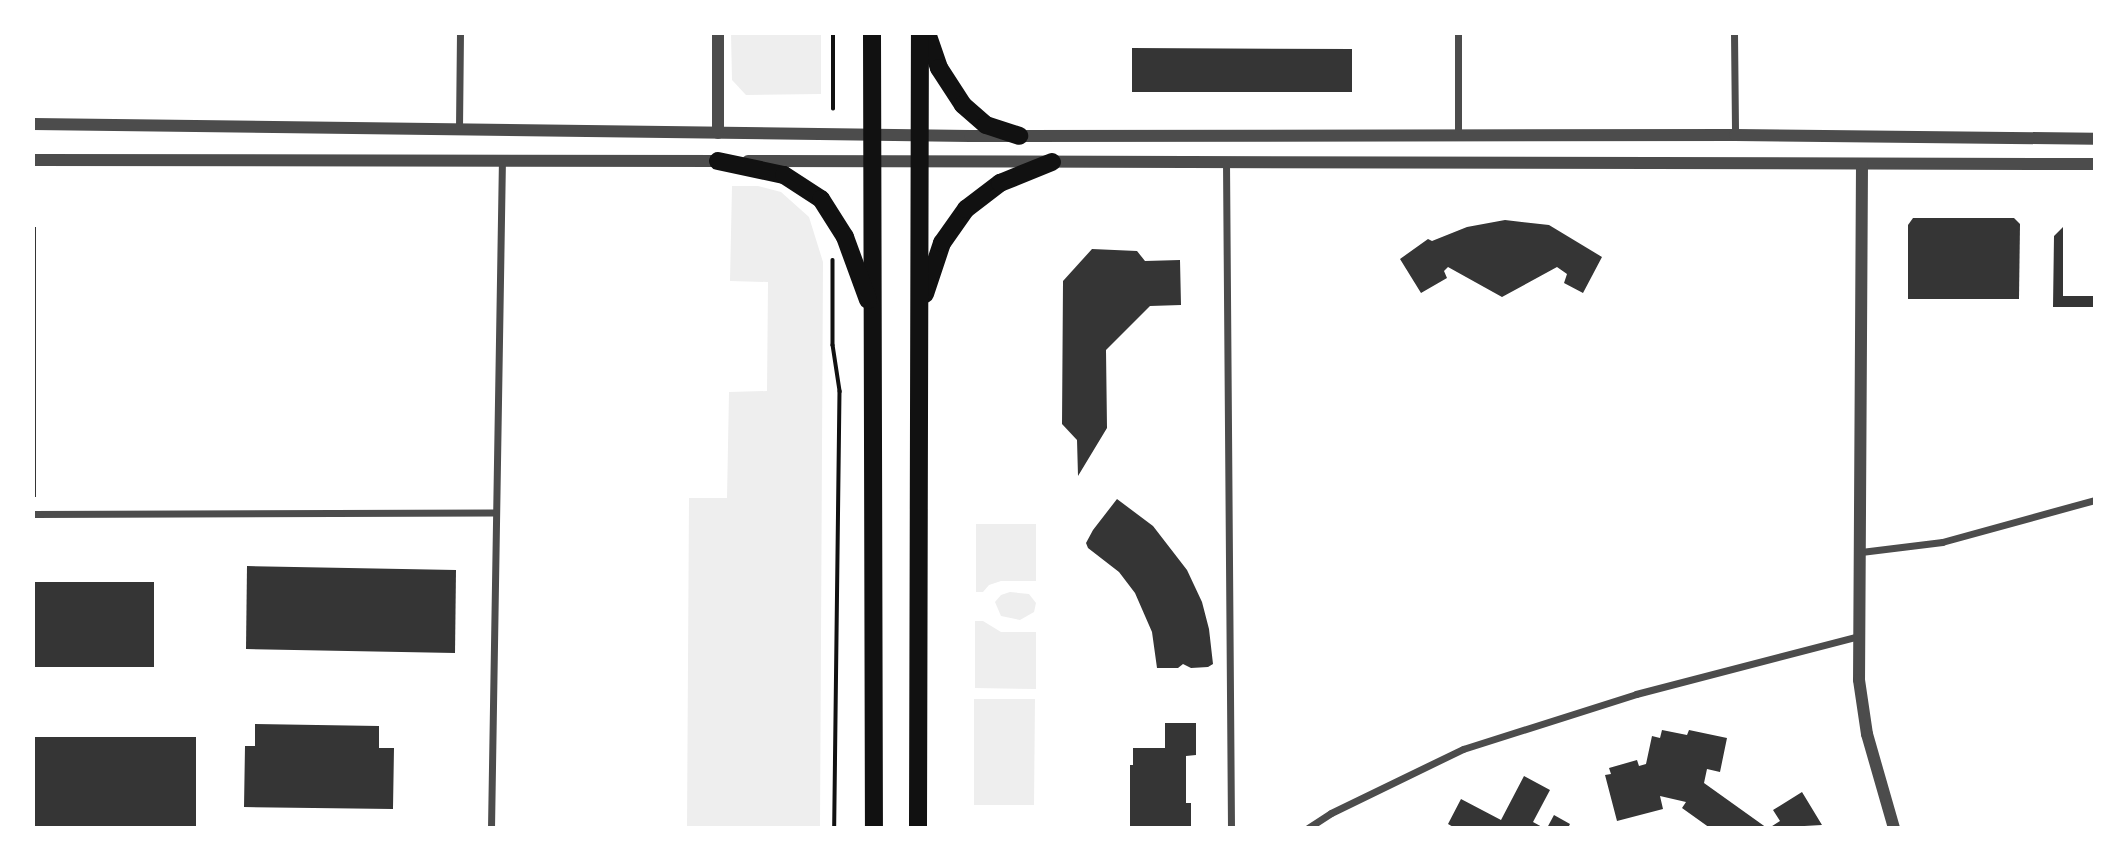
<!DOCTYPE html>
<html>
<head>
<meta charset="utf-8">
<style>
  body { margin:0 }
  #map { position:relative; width:2128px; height:861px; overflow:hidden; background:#fff; font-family:Quicksand,sans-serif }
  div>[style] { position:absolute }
  .green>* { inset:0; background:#eee }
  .building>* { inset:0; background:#353535 }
  .path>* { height:3.5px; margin:-1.75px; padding:0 1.75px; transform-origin:1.75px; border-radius:1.75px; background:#111 }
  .minor>* { height:7px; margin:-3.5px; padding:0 3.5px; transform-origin:3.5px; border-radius:3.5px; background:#4c4c4c }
  .tertiary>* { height:12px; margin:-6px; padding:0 6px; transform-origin:6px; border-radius:6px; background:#4c4c4c }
  .primary>* { height:18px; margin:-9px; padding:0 9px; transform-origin:9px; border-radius:9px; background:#111 }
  span { translate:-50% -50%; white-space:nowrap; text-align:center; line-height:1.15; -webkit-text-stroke:5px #fff; paint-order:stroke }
  .frame { position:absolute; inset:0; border:35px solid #fff; pointer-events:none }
</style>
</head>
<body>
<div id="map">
  <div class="green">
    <div style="clip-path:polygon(731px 33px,821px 33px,821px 94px,746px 95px,732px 80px)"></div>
    <div style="clip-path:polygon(732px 186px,758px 186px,781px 192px,809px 217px,823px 262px,820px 828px,687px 828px,689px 498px,727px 498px,729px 392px,767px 391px,768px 282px,730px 281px)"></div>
    <div style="clip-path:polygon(976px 524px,1036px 524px,1036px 581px,1001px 581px,989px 585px,983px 592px,976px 592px)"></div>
    <div style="clip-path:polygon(1010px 592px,1029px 594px,1036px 603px,1034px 612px,1020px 620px,1001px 616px,995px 602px,1001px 595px)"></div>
    <div style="clip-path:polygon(975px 621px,983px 621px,1001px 632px,1036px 632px,1036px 689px,975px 688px)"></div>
    <div style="clip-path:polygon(974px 699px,1035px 699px,1034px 805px,974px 805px)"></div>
  </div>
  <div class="building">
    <div style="clip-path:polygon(1132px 48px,1352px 49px,1352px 92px,1132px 92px)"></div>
    <div style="clip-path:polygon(1913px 218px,2014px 218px,2020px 224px,2019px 299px,1908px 299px,1908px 225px)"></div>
    <div style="clip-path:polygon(1505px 220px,1549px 225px,1602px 257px,1583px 293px,1564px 283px,1567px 274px,1557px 267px,1502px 297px,1448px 267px,1444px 271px,1447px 278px,1421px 293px,1400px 259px,1428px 239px,1432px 241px,1467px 227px)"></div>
    <div style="clip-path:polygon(33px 227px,36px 227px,36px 497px,33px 497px)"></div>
    <div style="clip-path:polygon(2063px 227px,2063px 296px,2095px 296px,2095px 307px,2053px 307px,2054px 236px)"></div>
    <div style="clip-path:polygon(1092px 249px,1137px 251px,1145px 261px,1180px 260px,1181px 305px,1150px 306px,1106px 350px,1107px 428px,1078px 476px,1077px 440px,1062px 424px,1063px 281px)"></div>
    <div style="clip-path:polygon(1117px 499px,1153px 526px,1187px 570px,1202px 602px,1209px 629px,1213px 664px,1208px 667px,1191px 668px,1183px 664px,1178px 668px,1157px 668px,1152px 632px,1135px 593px,1119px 572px,1088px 548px,1086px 543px,1093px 530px)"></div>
    <div style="clip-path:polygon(247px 566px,456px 570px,455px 653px,246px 649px)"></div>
    <div style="clip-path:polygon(33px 582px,154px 582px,154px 667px,33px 667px)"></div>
    <div style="clip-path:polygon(1165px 723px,1196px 723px,1196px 755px,1186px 756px,1186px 803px,1191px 803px,1191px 828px,1130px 828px,1130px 765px,1133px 765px,1133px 748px,1165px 748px)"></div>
    <div style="clip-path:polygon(255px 724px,379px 726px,379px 748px,394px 748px,393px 809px,244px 807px,245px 746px,255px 746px)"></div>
    <div style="clip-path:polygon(1662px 730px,1687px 735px,1689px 730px,1727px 738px,1720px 772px,1707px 769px,1704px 783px,1767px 828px,1710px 828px,1682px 808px,1686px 802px,1660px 796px,1663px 809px,1617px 821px,1605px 775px,1611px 774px,1609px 768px,1637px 760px,1639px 766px,1646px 764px,1652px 736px,1660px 738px)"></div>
    <div style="clip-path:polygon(33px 737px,196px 737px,196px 828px,33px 828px)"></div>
    <div style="clip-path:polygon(1524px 776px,1550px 790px,1533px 822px,1544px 828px,1455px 828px,1448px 824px,1461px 799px,1501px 820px)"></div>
    <div style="clip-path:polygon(1802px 792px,1822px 825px,1769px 828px,1780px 821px,1773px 810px)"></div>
    <div style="clip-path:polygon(1554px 815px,1570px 824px,1568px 828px,1547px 828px)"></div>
  </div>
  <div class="path">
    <div style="left:833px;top:109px;width:76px;rotate:-90deg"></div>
    <div style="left:833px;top:260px;width:85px;rotate:90deg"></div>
    <div style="left:833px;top:345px;width:47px;rotate:81.3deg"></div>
    <div style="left:840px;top:391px;width:437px;rotate:90.7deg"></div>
  </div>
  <div class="minor">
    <div style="left:1734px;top:33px;width:102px;rotate:89.4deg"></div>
    <div style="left:459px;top:128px;width:95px;rotate:-89.4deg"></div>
    <div style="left:1458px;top:136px;width:103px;rotate:-90deg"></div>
    <div style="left:1226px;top:162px;width:666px;rotate:89.57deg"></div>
    <div style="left:33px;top:514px;width:461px;rotate:-0.2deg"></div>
    <div style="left:1861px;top:552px;width:82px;rotate:-7deg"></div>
    <div style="left:1942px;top:542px;width:159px;rotate:-15.4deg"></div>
    <div style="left:491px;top:828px;width:668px;rotate:-89.06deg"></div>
    <div style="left:1308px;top:828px;width:27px;rotate:-33deg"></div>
    <div style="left:1331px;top:813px;width:147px;rotate:-25.9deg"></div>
    <div style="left:1463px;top:749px;width:182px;rotate:-17.6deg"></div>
    <div style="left:1636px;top:694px;width:229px;rotate:-14.6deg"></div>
  </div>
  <div class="tertiary">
    <div style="left:33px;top:124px;width:937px;rotate:0.73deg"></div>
    <div style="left:970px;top:136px;width:765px;rotate:-0.07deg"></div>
    <div style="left:1735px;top:135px;width:360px;rotate:0.6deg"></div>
    <div style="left:718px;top:133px;width:100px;rotate:-90deg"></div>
    <div style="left:33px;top:160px;width:693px;rotate:0.08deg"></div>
    <div style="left:748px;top:161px;width:1347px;rotate:0.13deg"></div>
    <div style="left:1862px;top:164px;width:516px;rotate:90.33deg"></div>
    <div style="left:1859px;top:680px;width:55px;rotate:81.6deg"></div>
    <div style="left:1867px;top:734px;width:98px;rotate:74deg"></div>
  </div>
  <div class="primary">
    <div style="left:872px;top:33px;width:795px;rotate:89.86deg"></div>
    <div style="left:927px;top:33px;width:37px;rotate:71deg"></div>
    <div style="left:939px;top:68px;width:44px;rotate:57deg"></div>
    <div style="left:963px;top:105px;width:30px;rotate:41deg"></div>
    <div style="left:986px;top:125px;width:35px;rotate:18deg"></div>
    <div style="left:718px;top:161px;width:67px;rotate:12deg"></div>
    <div style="left:784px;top:175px;width:44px;rotate:33deg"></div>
    <div style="left:821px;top:199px;width:45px;rotate:57.7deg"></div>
    <div style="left:845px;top:237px;width:67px;rotate:69.9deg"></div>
    <div style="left:925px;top:294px;width:54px;rotate:-71.6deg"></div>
    <div style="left:942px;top:243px;width:42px;rotate:-54.8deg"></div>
    <div style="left:966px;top:209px;width:43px;rotate:-37.4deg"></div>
    <div style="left:1000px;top:183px;width:56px;rotate:-22deg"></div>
    <div style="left:918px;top:828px;width:795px;rotate:-89.86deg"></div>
  </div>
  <div class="frame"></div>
</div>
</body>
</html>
